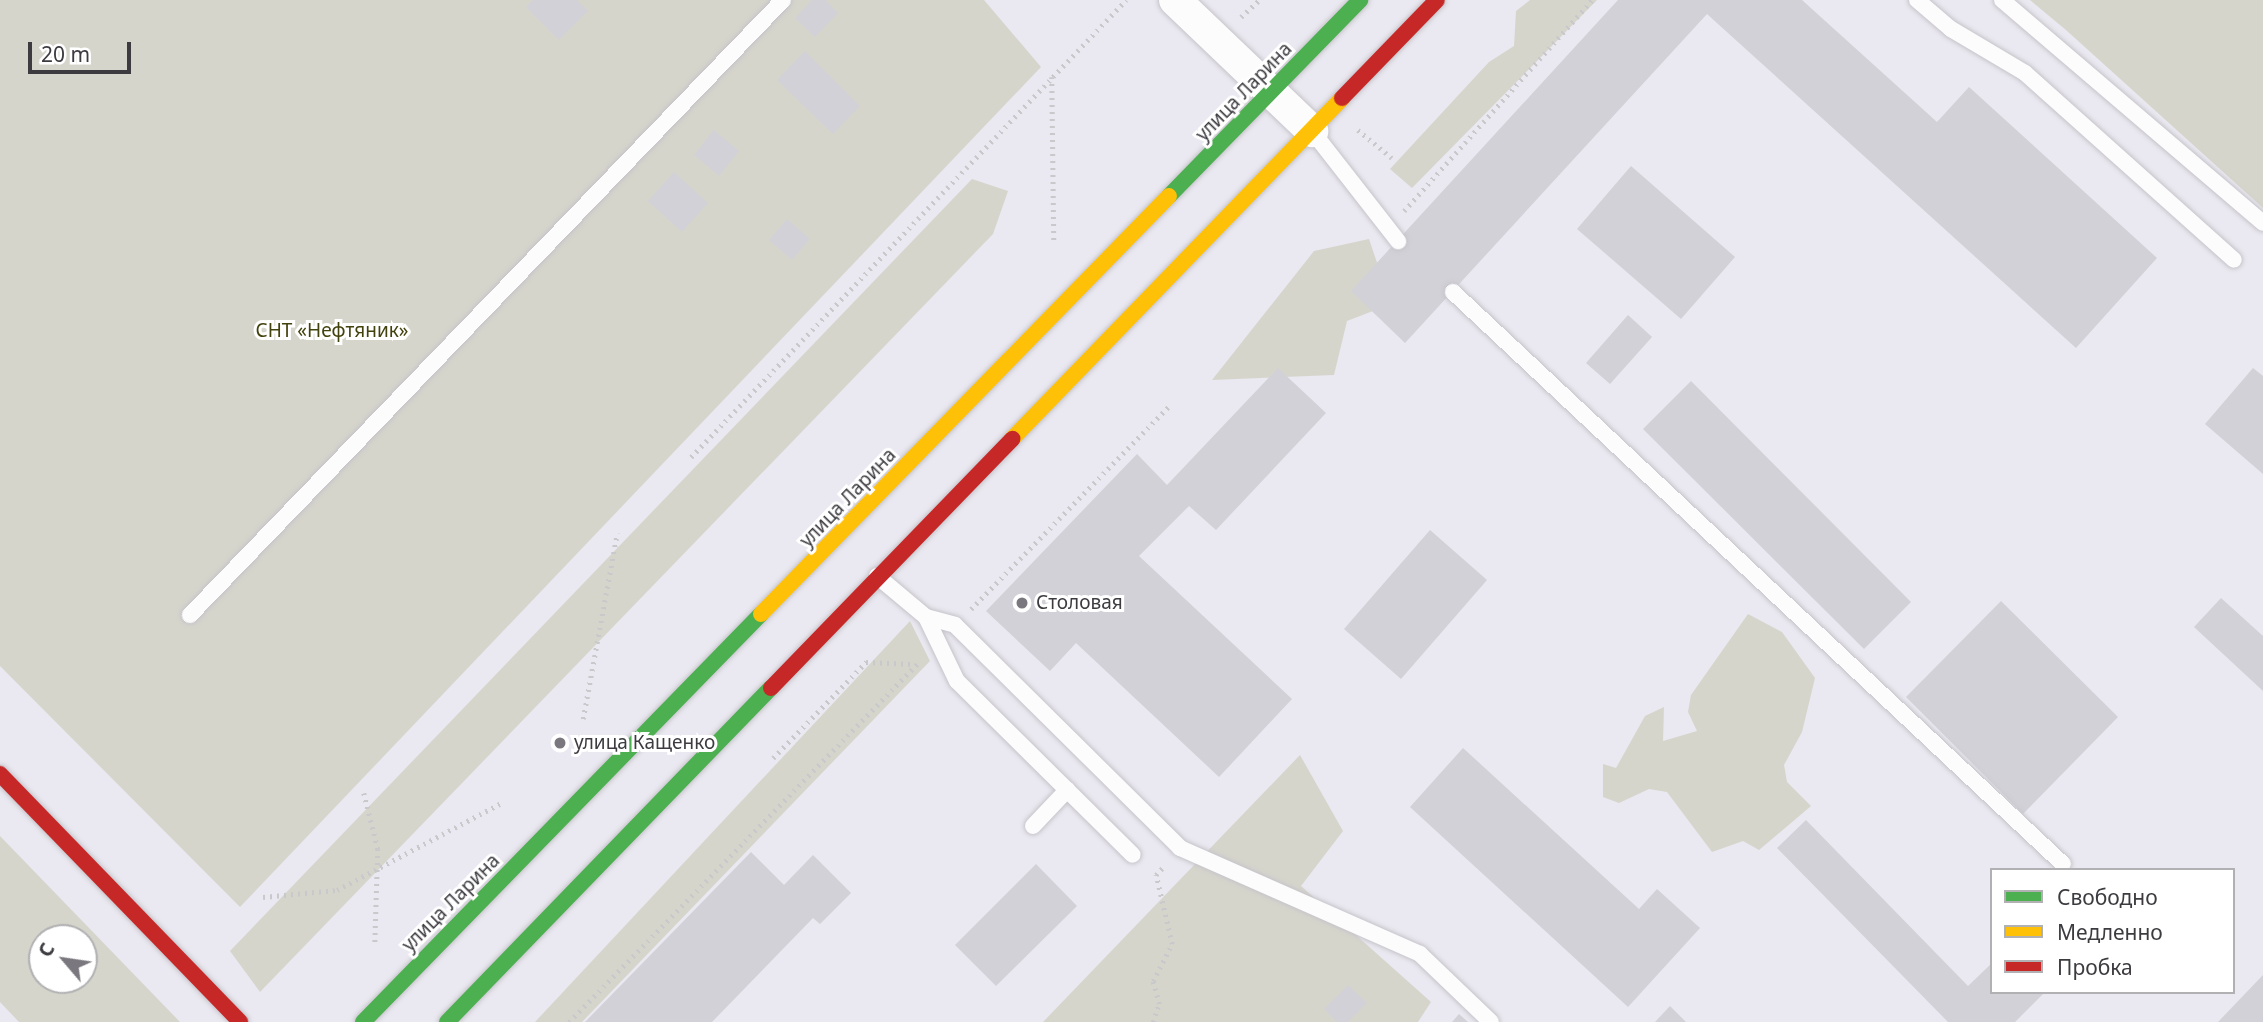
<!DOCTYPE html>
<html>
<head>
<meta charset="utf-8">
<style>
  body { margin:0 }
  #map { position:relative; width:2263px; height:1022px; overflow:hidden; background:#eae8f0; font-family:"Noto Sans",sans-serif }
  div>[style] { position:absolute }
  .green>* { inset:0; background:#d6d5cc }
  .building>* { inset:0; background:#d2d1d7 }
  .path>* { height:4.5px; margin-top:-2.25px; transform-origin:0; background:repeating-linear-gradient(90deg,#c9c8cb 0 2px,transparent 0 7px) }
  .roads { filter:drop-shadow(0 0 2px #c6c4ca) drop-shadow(0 0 2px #c6c4ca) }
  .lane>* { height:16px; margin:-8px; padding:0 8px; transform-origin:8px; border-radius:8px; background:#fcfcfd }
  .street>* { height:32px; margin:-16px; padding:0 16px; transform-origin:16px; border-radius:16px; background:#fcfcfd }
  .fast>* { height:16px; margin:-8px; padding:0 8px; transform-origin:8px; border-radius:8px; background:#4caf50 }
  .slow>* { height:16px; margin:-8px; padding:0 8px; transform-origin:8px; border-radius:8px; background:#ffc107 }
  .jam>* { height:16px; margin:-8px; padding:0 8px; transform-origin:8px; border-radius:8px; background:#c62828 }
  .dots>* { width:19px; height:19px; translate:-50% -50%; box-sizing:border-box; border:4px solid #fff; border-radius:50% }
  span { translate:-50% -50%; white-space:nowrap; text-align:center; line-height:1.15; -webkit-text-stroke:6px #fff; paint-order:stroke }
  .street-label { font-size:19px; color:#3d3b40 }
  .park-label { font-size:19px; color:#42420e }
  .poi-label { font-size:19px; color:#3d3b40 }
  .left { translate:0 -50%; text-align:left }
  .legend { position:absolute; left:1990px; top:868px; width:245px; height:126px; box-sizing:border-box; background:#fff; border:2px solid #b1b1b3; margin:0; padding:9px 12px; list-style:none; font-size:21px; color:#3d3b40 }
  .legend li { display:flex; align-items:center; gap:14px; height:35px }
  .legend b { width:35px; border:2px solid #b1b1b3 }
  .north { position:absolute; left:28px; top:924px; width:70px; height:70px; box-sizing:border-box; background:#fff; border:2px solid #b1b1b3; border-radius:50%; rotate:299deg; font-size:19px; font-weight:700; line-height:28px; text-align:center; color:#3d3b40 }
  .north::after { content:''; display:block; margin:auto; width:24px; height:32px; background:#7a787e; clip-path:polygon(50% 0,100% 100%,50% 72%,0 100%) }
  .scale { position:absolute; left:28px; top:42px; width:103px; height:32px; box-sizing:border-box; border:4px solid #3d3b40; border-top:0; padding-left:9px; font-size:21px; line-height:24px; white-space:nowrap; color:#3d3b40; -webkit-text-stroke:5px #fff; paint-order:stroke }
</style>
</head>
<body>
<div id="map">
  <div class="green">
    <div style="clip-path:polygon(0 0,984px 0,1041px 67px,240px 907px,0 666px)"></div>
    <div style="clip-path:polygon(1530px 0,1597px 0,1412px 188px,1390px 169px,1489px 62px,1514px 46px,1516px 11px)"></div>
    <div style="clip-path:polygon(2030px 0,2263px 0,2263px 208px,2066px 30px)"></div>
    <div style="clip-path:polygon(972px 179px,1008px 191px,993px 234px,260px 992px,230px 951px)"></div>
    <div style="clip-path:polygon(1369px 239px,1391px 304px,1347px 321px,1334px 375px,1212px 380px,1314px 251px)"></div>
    <div style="clip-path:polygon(1748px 614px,1782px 632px,1815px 678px,1802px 732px,1784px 765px,1787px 782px,1811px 806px,1759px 850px,1743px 841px,1712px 852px,1667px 792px,1649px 789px,1619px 803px,1603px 797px,1603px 764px,1616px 768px,1645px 716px,1664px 707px,1663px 741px,1697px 731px,1688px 712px,1691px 695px)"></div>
    <div style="clip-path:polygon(910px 621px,930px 661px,582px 1022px,535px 1022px)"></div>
    <div style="clip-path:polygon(1300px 755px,1343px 831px,1301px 886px,1431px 1002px,1418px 1022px,1043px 1022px)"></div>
    <div style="clip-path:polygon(evenodd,0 836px,180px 1022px,19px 1022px,0 1002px,0 836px,42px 938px,84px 938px,84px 980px,42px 980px,42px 938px)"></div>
  </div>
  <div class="building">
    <div style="clip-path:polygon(533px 0,577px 0,588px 11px,559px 40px,526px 7px)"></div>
    <div style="clip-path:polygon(812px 0,825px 0,838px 13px,815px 37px,795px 18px)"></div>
    <div style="clip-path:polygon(1618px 0,1802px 0,1937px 122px,1969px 87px,2157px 258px,2076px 348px,1707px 14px,1405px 343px,1351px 291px)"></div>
    <div style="clip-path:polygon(805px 51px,860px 106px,833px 134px,777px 80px)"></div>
    <div style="clip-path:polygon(714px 130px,739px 151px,719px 176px,694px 155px)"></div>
    <div style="clip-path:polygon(1631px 166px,1735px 257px,1681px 319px,1577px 229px)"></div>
    <div style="clip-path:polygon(674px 172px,708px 203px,682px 232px,648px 201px)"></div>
    <div style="clip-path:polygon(787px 219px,810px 239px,792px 260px,769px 240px)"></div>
    <div style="clip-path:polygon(1628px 315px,1652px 337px,1610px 384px,1586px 363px)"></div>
    <div style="clip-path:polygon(1278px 368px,1326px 413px,1216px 530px,1189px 506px,1139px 556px,1292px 699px,1219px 777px,1076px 643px,1050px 671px,986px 611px,1137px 454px,1167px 485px)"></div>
    <div style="clip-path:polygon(2253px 368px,2263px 376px,2263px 474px,2205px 424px)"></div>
    <div style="clip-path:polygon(1691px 381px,1911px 602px,1864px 649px,1643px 429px)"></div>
    <div style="clip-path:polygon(1430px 530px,1487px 580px,1401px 679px,1344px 629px)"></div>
    <div style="clip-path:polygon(2221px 598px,2263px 636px,2263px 691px,2194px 627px)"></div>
    <div style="clip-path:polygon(2001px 601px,2118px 717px,2023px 814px,1906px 697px)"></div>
    <div style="clip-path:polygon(1463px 748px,1639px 909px,1657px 889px,1700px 928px,1628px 1007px,1410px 807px)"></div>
    <div style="clip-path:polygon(1806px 820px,1968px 986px,1992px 963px,1992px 992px,2045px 992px,2015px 1022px,1948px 1022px,1777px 848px)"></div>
    <div style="clip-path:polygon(751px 852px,784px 885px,813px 855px,851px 893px,820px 924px,813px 918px,712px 1022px,585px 1022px)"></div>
    <div style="clip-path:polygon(1036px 864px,1077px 906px,996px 986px,955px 945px)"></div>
    <div style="clip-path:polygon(2263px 975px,2263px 1022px,2218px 1022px)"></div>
    <div style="clip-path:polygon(1348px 985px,1367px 1003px,1348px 1022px,1337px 1022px,1324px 1009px)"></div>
    <div style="clip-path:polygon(1670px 1006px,1686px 1022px,1655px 1022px)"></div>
    <div style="clip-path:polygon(1459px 1014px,1468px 1022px,1452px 1022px)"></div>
  </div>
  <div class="path">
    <div style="left:1241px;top:17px;width:25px;rotate:-43deg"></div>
    <div style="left:1052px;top:77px;width:164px;rotate:89.3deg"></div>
    <div style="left:1358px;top:130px;width:44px;rotate:39.5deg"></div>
    <div style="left:1404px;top:211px;width:283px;rotate:-48.3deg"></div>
    <div style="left:691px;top:457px;width:631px;rotate:-46.41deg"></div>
    <div style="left:971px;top:609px;width:285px;rotate:-45.7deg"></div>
    <div style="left:583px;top:719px;width:189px;rotate:-79.6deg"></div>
    <div style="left:773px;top:758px;width:134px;rotate:-45.9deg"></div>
    <div style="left:866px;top:662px;width:46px;rotate:2.5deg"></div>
    <div style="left:364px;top:793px;width:58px;rotate:76deg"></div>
    <div style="left:378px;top:849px;width:95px;rotate:91.8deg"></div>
    <div style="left:263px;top:897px;width:74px;rotate:-5.4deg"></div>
    <div style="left:337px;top:890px;width:188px;rotate:-27.9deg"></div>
    <div style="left:569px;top:1022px;width:502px;rotate:-45.81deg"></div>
    <div style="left:1153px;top:1022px;width:19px;rotate:-72deg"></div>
    <div style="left:1159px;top:1004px;width:24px;rotate:-105deg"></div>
    <div style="left:1153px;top:981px;width:42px;rotate:-62.8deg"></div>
    <div style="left:1172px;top:944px;width:71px;rotate:-103.1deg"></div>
    <div style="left:1156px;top:875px;width:12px;rotate:-48deg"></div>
  </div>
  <div class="roads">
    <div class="lane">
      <div style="left:1917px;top:0;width:45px;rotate:40.5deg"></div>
      <div style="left:1951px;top:29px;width:86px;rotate:30.7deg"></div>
      <div style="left:2025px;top:73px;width:280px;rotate:41.8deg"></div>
      <div style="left:2002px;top:0;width:343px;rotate:40.5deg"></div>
      <div style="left:1312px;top:131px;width:140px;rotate:52deg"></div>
      <div style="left:1453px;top:292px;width:836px;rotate:43.16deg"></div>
      <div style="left:877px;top:576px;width:64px;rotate:39.9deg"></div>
      <div style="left:926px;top:617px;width:30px;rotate:15deg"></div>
      <div style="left:955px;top:625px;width:317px;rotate:44.7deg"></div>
      <div style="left:1180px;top:848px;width:262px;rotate:23.8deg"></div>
      <div style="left:1420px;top:954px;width:98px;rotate:43.8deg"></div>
      <div style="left:190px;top:615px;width:854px;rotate:-46.04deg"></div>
      <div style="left:926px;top:617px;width:71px;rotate:64.2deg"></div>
      <div style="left:957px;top:681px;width:247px;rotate:44.7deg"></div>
      <div style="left:1033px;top:826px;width:50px;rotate:-46.6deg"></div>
    </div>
    <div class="street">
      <div style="left:1175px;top:0;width:190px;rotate:43.7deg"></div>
    </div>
    <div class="fast">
      <div style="left:1169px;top:196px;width:274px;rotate:-45.7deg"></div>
      <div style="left:363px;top:1022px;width:570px;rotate:-45.71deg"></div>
      <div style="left:447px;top:1022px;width:465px;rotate:-45.9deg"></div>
    </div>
    <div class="slow">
      <div style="left:1012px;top:439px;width:475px;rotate:-45.9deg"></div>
      <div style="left:761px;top:614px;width:584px;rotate:-45.69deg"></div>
    </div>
    <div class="jam">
      <div style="left:1342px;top:98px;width:136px;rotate:-45.9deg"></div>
      <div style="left:771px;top:688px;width:347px;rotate:-45.9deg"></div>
      <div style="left:0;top:774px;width:345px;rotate:45.9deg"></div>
    </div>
  </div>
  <div class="dots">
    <div style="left:1022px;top:603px;background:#7a787e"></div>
    <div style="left:560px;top:743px;background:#7a787e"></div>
  </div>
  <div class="street-label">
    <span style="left:1244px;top:92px;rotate:-46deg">улица Ларина</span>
    <span style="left:848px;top:498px;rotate:-46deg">улица Ларина</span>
    <span style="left:451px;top:903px;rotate:-45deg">улица Ларина</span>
  </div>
  <div class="park-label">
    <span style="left:332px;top:331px">СНТ «Нефтяник»</span>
  </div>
  <div class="poi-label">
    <span class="left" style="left:1036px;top:603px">Столовая</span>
    <span class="left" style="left:574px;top:743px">улица Кащенко</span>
  </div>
  <ul class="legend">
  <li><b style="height:9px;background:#4caf50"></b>Свободно</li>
  <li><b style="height:9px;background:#ffc107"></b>Медленно</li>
  <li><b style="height:9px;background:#c62828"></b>Пробка</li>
  </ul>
  <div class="north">С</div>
  <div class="scale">20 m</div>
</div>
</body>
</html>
